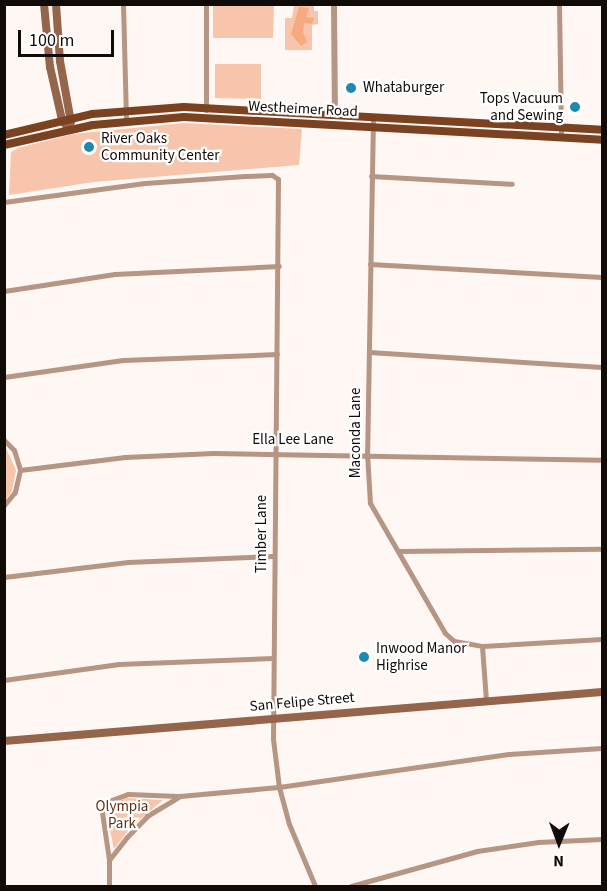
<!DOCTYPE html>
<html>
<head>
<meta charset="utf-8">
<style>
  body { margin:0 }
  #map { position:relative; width:607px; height:891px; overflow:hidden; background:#fff7f3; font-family:"Source Sans 3",sans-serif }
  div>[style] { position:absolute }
  .green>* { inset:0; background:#f7c5ab }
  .water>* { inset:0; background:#f6aa80 }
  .minor>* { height:5px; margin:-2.5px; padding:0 2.5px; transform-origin:2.5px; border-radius:2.5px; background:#b69583 }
  .tertiary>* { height:6px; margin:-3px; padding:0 3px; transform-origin:3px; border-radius:3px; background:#b69583 }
  .secondary>* { height:8px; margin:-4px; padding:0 4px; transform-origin:4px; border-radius:4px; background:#94644b }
  .primary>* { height:8px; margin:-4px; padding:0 4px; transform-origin:4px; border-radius:4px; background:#7a4221 }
  .dots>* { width:16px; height:16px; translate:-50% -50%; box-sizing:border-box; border:3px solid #fff; border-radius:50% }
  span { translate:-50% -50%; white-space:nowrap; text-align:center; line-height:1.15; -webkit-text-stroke:4.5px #fff; paint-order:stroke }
  .poi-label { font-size:15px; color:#110b08 }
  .left { translate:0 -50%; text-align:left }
  .right { translate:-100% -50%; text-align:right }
  .street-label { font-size:15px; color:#110b08 }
  .park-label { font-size:15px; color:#5f2f11 }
  .frame { position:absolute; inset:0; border:6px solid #110b08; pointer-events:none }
  .north { position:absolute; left:529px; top:813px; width:60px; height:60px; -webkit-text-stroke:4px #fff; paint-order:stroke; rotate:181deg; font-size:16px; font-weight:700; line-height:24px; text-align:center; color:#110b08 }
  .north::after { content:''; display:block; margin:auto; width:21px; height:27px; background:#110b08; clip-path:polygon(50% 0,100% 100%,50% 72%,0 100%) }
  .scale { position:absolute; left:18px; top:30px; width:96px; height:27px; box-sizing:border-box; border:3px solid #110b08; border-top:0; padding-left:8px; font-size:18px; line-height:21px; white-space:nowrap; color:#110b08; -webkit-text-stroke:4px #fff; paint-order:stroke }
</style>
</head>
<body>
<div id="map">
  <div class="green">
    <div style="clip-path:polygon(213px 5px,274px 5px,273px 38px,213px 38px)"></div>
    <div style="clip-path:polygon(294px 5px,314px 5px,314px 11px,318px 11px,318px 24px,312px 25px,312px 50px,285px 50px,285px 18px,292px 18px)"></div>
    <div style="clip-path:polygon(215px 64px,261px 64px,261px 99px,215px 98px)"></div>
    <div style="clip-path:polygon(184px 123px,302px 129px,299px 165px,94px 182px,9px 195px,11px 152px,18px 148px,73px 134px)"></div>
    <div style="clip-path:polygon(5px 446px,16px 470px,12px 491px,5px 501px)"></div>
    <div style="clip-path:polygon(127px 798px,163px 800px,130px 828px,114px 849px,106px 812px,110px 804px)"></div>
  </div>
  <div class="water">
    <div style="clip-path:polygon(299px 7px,309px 8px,306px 17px,314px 18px,312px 24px,304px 23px,303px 32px,307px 42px,301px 46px,291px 34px)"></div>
  </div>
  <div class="minor">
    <div style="left:123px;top:4px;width:117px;rotate:88.5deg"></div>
    <div style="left:206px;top:4px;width:106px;rotate:90deg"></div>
    <div style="left:559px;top:4px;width:134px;rotate:89.1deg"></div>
    <div style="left:373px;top:117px;width:336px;rotate:91deg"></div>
    <div style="left:367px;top:453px;width:50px;rotate:86.6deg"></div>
    <div style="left:370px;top:503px;width:150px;rotate:60deg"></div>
    <div style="left:445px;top:633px;width:12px;rotate:42deg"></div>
    <div style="left:454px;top:641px;width:28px;rotate:10deg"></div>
    <div style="left:482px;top:646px;width:120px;rotate:-3.3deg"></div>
    <div style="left:371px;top:176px;width:141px;rotate:3.2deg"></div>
    <div style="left:4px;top:202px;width:142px;rotate:-7.7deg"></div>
    <div style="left:145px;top:183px;width:100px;rotate:-4deg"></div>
    <div style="left:245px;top:176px;width:27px;rotate:-2deg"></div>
    <div style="left:272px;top:175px;width:7px;rotate:34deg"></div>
    <div style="left:278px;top:179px;width:560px;rotate:90.51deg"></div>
    <div style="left:273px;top:739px;width:48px;rotate:82.9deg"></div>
    <div style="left:279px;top:787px;width:38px;rotate:75deg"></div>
    <div style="left:289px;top:824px;width:67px;rotate:67.2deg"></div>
    <div style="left:370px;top:264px;width:232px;rotate:3.2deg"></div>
    <div style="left:4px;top:291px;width:112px;rotate:-8.7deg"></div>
    <div style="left:115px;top:274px;width:164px;rotate:-2.8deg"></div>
    <div style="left:369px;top:352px;width:233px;rotate:3.7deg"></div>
    <div style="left:4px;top:377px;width:120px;rotate:-8.1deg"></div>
    <div style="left:123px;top:360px;width:154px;rotate:-2.2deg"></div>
    <div style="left:4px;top:440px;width:14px;rotate:45deg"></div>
    <div style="left:14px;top:450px;width:21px;rotate:73deg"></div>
    <div style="left:20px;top:470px;width:23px;rotate:103deg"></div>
    <div style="left:15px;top:492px;width:17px;rotate:130deg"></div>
    <div style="left:20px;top:470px;width:106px;rotate:-7.1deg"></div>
    <div style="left:125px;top:457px;width:88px;rotate:-2.6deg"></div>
    <div style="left:213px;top:453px;width:389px;rotate:1deg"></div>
    <div style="left:399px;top:551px;width:203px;rotate:-0.6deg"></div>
    <div style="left:4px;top:577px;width:125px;rotate:-6.9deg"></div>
    <div style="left:128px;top:562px;width:146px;rotate:-2.4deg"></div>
    <div style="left:482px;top:646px;width:55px;rotate:85.8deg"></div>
    <div style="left:4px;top:680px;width:116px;rotate:-7.9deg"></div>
    <div style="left:119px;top:664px;width:154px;rotate:-2.2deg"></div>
    <div style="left:109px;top:860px;width:49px;rotate:-98.3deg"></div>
    <div style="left:102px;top:812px;width:11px;rotate:-68deg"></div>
    <div style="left:106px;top:802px;width:23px;rotate:-20deg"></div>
    <div style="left:128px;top:794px;width:50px;rotate:2.3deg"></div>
    <div style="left:109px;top:886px;width:26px;rotate:-90deg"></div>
    <div style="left:109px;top:860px;width:29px;rotate:-52deg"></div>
    <div style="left:127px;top:837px;width:29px;rotate:-46deg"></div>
    <div style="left:147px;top:816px;width:39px;rotate:-31deg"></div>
    <div style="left:180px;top:796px;width:99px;rotate:-5.2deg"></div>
    <div style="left:279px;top:787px;width:232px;rotate:-8.2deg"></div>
    <div style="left:509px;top:754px;width:93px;rotate:-3.7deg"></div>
    <div style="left:351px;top:886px;width:131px;rotate:-15.5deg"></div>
    <div style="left:477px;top:851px;width:62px;rotate:-8.4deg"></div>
    <div style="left:538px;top:842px;width:64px;rotate:-2.7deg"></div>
  </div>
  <div class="tertiary">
    <div style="left:334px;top:4px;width:110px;rotate:89.5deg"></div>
  </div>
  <div class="secondary">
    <div style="left:44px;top:4px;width:63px;rotate:84.6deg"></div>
    <div style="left:50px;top:67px;width:54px;rotate:77.2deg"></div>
    <div style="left:62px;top:120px;width:11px;rotate:52deg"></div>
    <div style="left:56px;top:4px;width:57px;rotate:86deg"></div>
    <div style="left:60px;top:61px;width:62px;rotate:79.8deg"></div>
    <div style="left:4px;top:741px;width:600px;rotate:-4.68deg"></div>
  </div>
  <div class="primary">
    <div style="left:4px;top:135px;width:90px;rotate:-13.4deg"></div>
    <div style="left:92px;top:114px;width:92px;rotate:-4.4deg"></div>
    <div style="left:184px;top:107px;width:419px;rotate:3.1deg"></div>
    <div style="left:4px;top:145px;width:91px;rotate:-12.7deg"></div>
    <div style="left:93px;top:125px;width:91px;rotate:-5deg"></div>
    <div style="left:184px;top:117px;width:419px;rotate:3.1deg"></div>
  </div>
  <div class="dots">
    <div style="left:351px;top:88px;background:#1e89b0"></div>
    <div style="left:575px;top:107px;background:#1e89b0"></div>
    <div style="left:89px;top:147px;background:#1e89b0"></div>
    <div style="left:364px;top:657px;background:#1e89b0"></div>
  </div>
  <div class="poi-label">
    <span class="left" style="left:363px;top:88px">Whataburger</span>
    <span class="right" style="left:563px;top:107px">Tops Vacuum<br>and Sewing</span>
    <span class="left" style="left:101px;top:147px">River Oaks<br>Community Center</span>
    <span class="left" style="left:376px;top:657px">Inwood Manor<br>Highrise</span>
  </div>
  <div class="street-label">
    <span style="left:303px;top:109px;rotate:3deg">Westheimer Road</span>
    <span style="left:356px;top:433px;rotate:-90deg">Maconda Lane</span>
    <span style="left:293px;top:440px">Ella Lee Lane</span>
    <span style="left:262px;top:534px;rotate:-90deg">Timber Lane</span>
    <span style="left:302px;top:702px;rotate:-5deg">San Felipe Street</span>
  </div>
  <div class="park-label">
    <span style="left:122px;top:815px">Olympia<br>Park</span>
  </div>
  <div class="frame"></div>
  <div class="north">N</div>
  <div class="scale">100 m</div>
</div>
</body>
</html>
